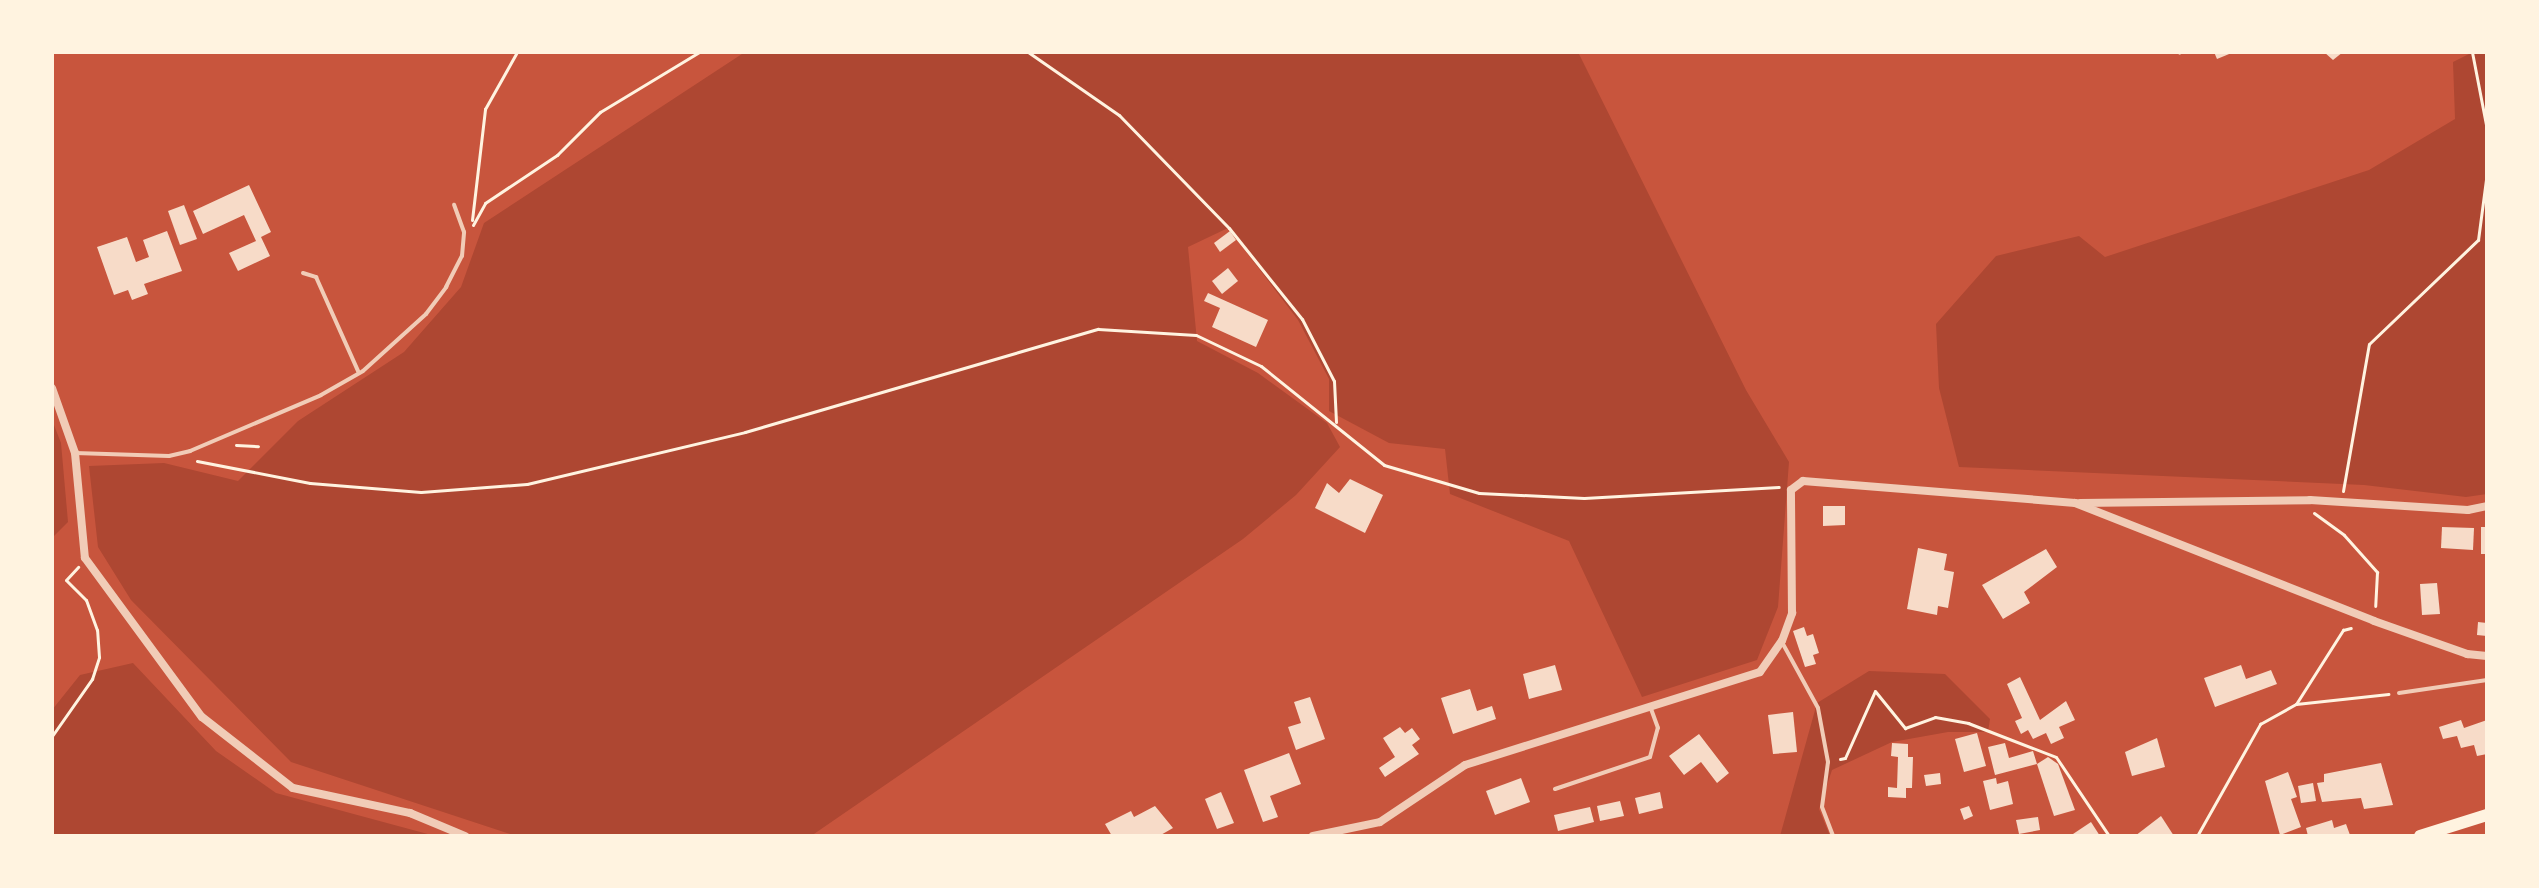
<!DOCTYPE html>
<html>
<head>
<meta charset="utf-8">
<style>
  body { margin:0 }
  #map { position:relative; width:2539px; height:888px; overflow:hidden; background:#c8553d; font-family:"IBM Plex Sans",sans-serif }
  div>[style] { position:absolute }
  .green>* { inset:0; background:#ae4732 }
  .building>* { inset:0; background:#f7dbc8 }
  .path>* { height:3px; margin:-1.5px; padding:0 1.5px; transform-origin:1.5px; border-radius:1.5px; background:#fff3e0 }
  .service>* { height:4px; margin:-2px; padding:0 2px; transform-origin:2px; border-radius:2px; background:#f1ccb7 }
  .minor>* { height:8px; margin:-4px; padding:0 4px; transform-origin:4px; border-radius:4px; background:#f1ccb7 }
  .secondary>* { height:12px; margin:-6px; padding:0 6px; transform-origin:6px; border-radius:6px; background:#fff3e0 }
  span { translate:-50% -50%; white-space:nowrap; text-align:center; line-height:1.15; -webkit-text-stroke:8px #fff3e0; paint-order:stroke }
  .frame { position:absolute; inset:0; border:54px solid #fff3e0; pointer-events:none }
</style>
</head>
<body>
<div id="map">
  <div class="green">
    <div style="clip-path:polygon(745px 52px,1578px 52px,1746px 390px,1789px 462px,1778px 607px,1757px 660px,1642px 697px,1569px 541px,1450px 494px,1445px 449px,1389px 443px,1329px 411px,1329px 379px,1298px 320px,1228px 228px,1188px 247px,1197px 341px,1258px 373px,1327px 423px,1340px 447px,1296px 495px,1243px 539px,811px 836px,516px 836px,291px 762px,131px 600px,98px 547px,89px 466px,164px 463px,238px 481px,298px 421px,404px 352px,461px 287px,484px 223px)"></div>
    <div style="clip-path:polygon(2473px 52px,2487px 52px,2487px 494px,2466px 497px,2364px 485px,1959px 467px,1939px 388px,1936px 324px,1996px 256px,2079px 236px,2105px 257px,2369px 170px,2455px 119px,2453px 62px)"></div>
    <div style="clip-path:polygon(52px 420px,61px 443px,68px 522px,52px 538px)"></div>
    <div style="clip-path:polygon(133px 663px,216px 751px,276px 793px,435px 836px,52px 836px,52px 710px,80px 675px)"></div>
    <div style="clip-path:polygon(1869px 671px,1945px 674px,1990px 719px,1988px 732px,1948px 732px,1892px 742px,1832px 770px,1819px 809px,1830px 836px,1780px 836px,1817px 703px)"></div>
  </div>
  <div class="building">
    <div style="clip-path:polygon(2214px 52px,2234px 52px,2217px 59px)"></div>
    <div style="clip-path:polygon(2324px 52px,2343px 52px,2333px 60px)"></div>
    <div style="clip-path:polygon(249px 185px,271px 232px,261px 237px,270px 256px,238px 271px,229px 253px,256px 241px,244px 215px,203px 234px,193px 211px)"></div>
    <div style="clip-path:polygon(184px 205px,197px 239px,180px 245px,168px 211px)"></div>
    <div style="clip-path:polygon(167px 231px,182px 271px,144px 284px,148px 294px,132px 300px,128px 290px,114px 295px,97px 247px,127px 237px,136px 262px,149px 257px,143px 240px)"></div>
    <div style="clip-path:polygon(1230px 231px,1236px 240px,1220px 252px,1214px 243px)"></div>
    <div style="clip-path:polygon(1228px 268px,1238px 281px,1222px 294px,1212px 281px)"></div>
    <div style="clip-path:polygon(1208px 293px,1268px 320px,1256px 347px,1212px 327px,1220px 308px,1204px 301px)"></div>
    <div style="clip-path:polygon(1350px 479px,1383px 495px,1365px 533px,1315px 508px,1327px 483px,1339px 493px)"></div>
    <div style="clip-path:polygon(1823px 506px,1845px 506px,1845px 525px,1823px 526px)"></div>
    <div style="clip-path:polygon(2442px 527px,2474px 528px,2473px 550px,2441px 548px)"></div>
    <div style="clip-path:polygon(2481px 527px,2487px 527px,2487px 554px,2481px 554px)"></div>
    <div style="clip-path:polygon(1918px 548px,1947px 554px,1944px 570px,1954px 572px,1948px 608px,1938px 606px,1937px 615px,1907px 609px)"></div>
    <div style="clip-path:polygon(2046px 549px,2057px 567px,2024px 592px,2030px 603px,2003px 619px,1982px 585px)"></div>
    <div style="clip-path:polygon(2437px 583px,2440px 614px,2422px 615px,2420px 584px)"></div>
    <div style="clip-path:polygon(2478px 622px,2487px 623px,2487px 636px,2477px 635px)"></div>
    <div style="clip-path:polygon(1804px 627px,1807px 636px,1813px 634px,1819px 653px,1813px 655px,1816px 664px,1805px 667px,1793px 631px)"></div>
    <div style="clip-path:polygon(1555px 665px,1562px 690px,1529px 699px,1523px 674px)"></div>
    <div style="clip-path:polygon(2241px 665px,2246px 679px,2271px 670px,2277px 684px,2215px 707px,2204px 678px)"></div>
    <div style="clip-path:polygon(2020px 677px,2040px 720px,2066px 701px,2075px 720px,2059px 727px,2064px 738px,2051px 744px,2046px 733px,2033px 739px,2028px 730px,2021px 734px,2015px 721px,2022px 718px,2007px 684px)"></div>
    <div style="clip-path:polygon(1470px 689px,1477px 711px,1492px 706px,1496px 719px,1453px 734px,1441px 698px)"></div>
    <div style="clip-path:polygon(1310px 697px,1325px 739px,1296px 750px,1288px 727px,1301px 723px,1294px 702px)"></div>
    <div style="clip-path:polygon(1793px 712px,1797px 752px,1773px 754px,1768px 715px)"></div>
    <div style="clip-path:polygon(2461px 720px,2464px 728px,2487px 720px,2487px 754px,2477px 756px,2474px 745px,2461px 748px,2457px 736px,2443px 739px,2439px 727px)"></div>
    <div style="clip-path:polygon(1400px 727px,1405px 733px,1412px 728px,1420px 739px,1412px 745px,1419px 754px,1385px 777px,1379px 768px,1395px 757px,1383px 738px)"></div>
    <div style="clip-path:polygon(1977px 733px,1986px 766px,1964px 772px,1955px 739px)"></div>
    <div style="clip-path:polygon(1699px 734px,1729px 773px,1717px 783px,1701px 762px,1684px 775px,1669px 756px)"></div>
    <div style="clip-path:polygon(2157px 738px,2165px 767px,2132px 776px,2125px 752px)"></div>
    <div style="clip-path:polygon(1892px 743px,1908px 744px,1908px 757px,1913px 757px,1912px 788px,1906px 788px,1906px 798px,1888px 797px,1888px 787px,1897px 788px,1898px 757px,1891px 756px)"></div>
    <div style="clip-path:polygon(2005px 743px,2009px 758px,2033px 751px,2037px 764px,1995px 775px,1988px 747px)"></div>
    <div style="clip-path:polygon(1289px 753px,1301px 784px,1270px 796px,1278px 817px,1263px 822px,1244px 770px)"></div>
    <div style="clip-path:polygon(2048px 757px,2058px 764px,2075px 810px,2054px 816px,2037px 764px)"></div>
    <div style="clip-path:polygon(2381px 763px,2393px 805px,2364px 809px,2361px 798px,2322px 802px,2317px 783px,2324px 782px,2324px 774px)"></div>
    <div style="clip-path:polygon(2288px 772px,2297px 797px,2291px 799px,2301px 827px,2280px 835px,2265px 781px)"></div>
    <div style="clip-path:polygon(1940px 773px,1941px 784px,1926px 786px,1924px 775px)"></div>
    <div style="clip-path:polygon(1521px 778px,1530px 802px,1495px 815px,1486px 791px)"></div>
    <div style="clip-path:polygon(1996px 778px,1997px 784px,2008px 781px,2013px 804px,1990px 810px,1983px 781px)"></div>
    <div style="clip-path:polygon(2313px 783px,2316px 801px,2301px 803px,2298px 786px)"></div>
    <div style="clip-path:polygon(1221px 792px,1234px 823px,1217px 829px,1205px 799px)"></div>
    <div style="clip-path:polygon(1660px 792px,1663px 808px,1639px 814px,1635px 798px)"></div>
    <div style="clip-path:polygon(1620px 801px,1624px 816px,1600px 821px,1597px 806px)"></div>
    <div style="clip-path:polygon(1155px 806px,1173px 828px,1159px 836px,1112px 836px,1105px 824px,1131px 811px,1134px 817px)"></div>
    <div style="clip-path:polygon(1969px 806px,1973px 816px,1964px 820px,1960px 809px)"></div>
    <div style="clip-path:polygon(1590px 807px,1594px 822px,1558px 831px,1554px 815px)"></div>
    <div style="clip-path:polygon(2161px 816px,2174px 836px,2135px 836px)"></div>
    <div style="clip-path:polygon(2038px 817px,2040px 830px,2019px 834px,2016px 820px)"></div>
    <div style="clip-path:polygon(2332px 820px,2334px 828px,2346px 824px,2350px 835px,2308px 836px,2306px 828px)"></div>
    <div style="clip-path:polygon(2091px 822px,2100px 836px,2070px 836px)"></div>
  </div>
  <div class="path">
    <div style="left:1028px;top:52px;width:111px;rotate:34.7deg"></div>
    <div style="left:1119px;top:115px;width:158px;rotate:45.8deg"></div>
    <div style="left:1229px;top:228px;width:117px;rotate:51.3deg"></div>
    <div style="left:1302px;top:319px;width:70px;rotate:62.7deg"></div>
    <div style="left:1334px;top:381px;width:41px;rotate:87.2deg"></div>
    <div style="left:2472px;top:52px;width:79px;rotate:79.1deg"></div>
    <div style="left:472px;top:220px;width:112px;rotate:-83.3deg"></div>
    <div style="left:485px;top:109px;width:65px;rotate:-60.7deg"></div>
    <div style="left:473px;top:225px;width:25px;rotate:-61deg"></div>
    <div style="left:485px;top:203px;width:87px;rotate:-33.7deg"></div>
    <div style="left:557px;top:155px;width:61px;rotate:-45deg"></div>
    <div style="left:600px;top:112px;width:116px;rotate:-31.2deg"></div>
    <div style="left:236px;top:445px;width:22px;rotate:3deg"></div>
    <div style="left:197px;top:461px;width:115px;rotate:11deg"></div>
    <div style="left:310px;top:483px;width:111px;rotate:4.6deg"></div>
    <div style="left:421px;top:492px;width:106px;rotate:-4.3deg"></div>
    <div style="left:527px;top:484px;width:224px;rotate:-13.4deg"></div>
    <div style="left:745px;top:432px;width:368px;rotate:-16.3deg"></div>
    <div style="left:1098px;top:329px;width:98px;rotate:3.5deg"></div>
    <div style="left:1196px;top:335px;width:72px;rotate:25.5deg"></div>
    <div style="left:1261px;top:366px;width:158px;rotate:38.8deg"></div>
    <div style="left:1384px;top:465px;width:99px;rotate:16.4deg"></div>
    <div style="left:1479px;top:493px;width:105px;rotate:2.7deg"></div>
    <div style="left:1584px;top:498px;width:195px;rotate:-3.2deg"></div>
    <div style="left:2343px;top:491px;width:149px;rotate:-80deg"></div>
    <div style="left:2369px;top:344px;width:151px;rotate:-43.7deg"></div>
    <div style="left:2478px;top:240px;width:69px;rotate:-82.5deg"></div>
    <div style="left:2314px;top:513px;width:37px;rotate:36deg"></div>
    <div style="left:2344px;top:535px;width:50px;rotate:48.3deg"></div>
    <div style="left:2377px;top:572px;width:34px;rotate:93deg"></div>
    <div style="left:2296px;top:704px;width:88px;rotate:-57.6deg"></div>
    <div style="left:2343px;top:630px;width:8px;rotate:-14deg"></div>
    <div style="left:52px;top:736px;width:70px;rotate:-54.9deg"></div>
    <div style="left:92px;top:679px;width:23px;rotate:-72deg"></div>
    <div style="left:99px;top:657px;width:27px;rotate:-94deg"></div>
    <div style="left:97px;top:630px;width:32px;rotate:-110deg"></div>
    <div style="left:86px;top:600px;width:28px;rotate:-135deg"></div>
    <div style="left:66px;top:580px;width:18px;rotate:-47deg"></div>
    <div style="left:1840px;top:759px;width:5px;rotate:-11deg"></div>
    <div style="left:1845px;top:758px;width:73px;rotate:-65.9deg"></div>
    <div style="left:1875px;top:691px;width:48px;rotate:51deg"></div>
    <div style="left:1905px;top:728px;width:32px;rotate:-20deg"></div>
    <div style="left:1935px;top:717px;width:34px;rotate:10deg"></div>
    <div style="left:1968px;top:723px;width:94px;rotate:21.1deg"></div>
    <div style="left:2056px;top:757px;width:95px;rotate:56.1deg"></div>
    <div style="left:2197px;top:836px;width:129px;rotate:-60.6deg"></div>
    <div style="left:2260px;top:724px;width:41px;rotate:-29.1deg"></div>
    <div style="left:2296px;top:704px;width:93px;rotate:-6.2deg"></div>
  </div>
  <div class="service">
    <div style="left:2179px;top:52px;width:1px;rotate:45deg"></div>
    <div style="left:303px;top:273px;width:14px;rotate:17deg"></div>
    <div style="left:316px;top:277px;width:105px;rotate:65.9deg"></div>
    <div style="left:75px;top:453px;width:94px;rotate:1.8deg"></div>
    <div style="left:169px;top:456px;width:22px;rotate:-13deg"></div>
    <div style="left:190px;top:451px;width:142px;rotate:-23.1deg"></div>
    <div style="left:321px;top:395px;width:48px;rotate:-29.7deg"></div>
    <div style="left:363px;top:371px;width:85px;rotate:-42.1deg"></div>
    <div style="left:426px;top:314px;width:34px;rotate:-53deg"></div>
    <div style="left:446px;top:287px;width:35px;rotate:-63deg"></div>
    <div style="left:462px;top:256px;width:24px;rotate:-85deg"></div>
    <div style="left:464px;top:232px;width:29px;rotate:-110deg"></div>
    <div style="left:1783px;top:644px;width:73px;rotate:61.3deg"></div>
    <div style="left:1818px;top:708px;width:55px;rotate:79.5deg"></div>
    <div style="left:1828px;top:762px;width:45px;rotate:97.6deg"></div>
    <div style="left:1822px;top:807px;width:31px;rotate:69deg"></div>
    <div style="left:2399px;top:693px;width:89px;rotate:-8.4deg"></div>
    <div style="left:1555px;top:789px;width:100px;rotate:-18.6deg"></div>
    <div style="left:1650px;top:757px;width:30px;rotate:-75deg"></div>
    <div style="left:1658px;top:728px;width:20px;rotate:-110deg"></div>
  </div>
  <div class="minor">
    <div style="left:52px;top:388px;width:69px;rotate:70.5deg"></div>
    <div style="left:75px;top:453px;width:105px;rotate:84.6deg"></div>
    <div style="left:85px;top:558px;width:197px;rotate:53.7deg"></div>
    <div style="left:202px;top:717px;width:115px;rotate:38deg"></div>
    <div style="left:293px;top:788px;width:120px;rotate:12.1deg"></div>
    <div style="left:410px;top:813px;width:60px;rotate:22.7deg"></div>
    <div style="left:2080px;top:503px;width:230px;rotate:-0.7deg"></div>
    <div style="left:2310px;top:500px;width:158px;rotate:3.6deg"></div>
    <div style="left:2468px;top:510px;width:19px;rotate:-12deg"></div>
    <div style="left:1313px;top:836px;width:68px;rotate:-11.8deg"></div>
    <div style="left:1380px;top:822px;width:102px;rotate:-33.8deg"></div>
    <div style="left:1465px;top:765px;width:309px;rotate:-17.5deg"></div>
    <div style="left:1760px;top:672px;width:38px;rotate:-55deg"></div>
    <div style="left:1782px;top:641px;width:30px;rotate:-70deg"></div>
    <div style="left:1792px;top:613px;width:123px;rotate:-90.5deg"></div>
    <div style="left:1791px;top:490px;width:15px;rotate:-37deg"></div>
    <div style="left:1803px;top:481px;width:273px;rotate:4.6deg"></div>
    <div style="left:2075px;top:503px;width:321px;rotate:21.5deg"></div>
    <div style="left:2374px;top:621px;width:99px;rotate:19.5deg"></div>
    <div style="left:2467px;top:654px;width:20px;rotate:6deg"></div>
  </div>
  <div class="secondary">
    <div style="left:2420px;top:836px;width:70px;rotate:-17.4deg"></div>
  </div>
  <div class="frame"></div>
</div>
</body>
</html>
